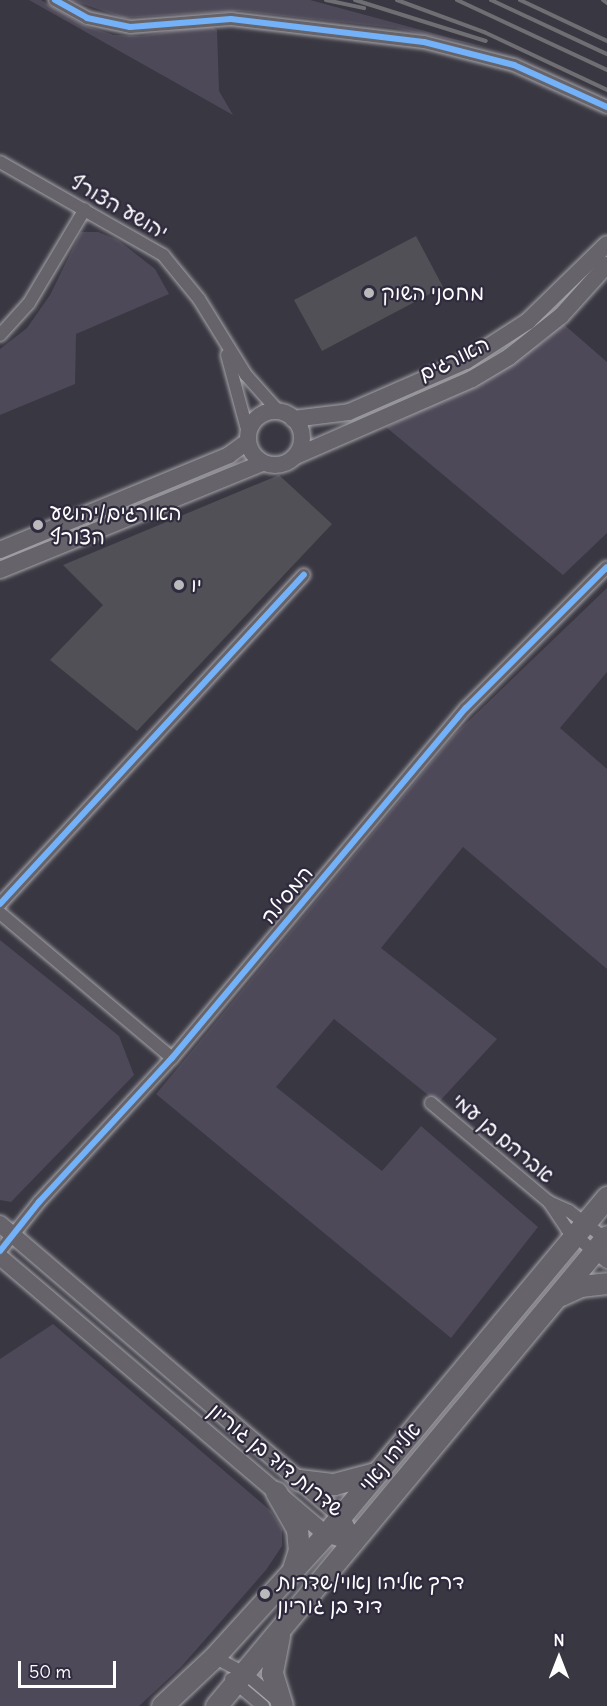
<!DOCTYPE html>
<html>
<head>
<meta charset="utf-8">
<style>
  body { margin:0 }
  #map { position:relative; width:607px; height:1706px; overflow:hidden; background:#393741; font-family:Delius,"Playpen Sans Hebrew",sans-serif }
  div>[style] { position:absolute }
  .green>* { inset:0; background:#4e4958 }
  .building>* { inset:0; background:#515056 }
  .roads { filter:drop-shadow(0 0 2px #a6a5aa) drop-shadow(0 0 2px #a6a5aa) }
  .street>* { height:12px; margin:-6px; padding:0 6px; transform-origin:6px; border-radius:6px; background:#66646a }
  .secondary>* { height:16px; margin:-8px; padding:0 8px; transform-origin:8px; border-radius:8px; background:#66646a }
  .secondary>.ring { margin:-8px; padding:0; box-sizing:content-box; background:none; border:16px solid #66646a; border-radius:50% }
  .highway>* { height:21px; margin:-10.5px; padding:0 10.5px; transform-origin:10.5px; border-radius:10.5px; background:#66646a }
  .rail>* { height:4px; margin:-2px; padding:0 2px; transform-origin:2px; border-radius:2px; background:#6f6e73 }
  .cycleway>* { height:6px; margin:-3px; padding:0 3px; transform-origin:3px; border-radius:3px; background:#73b2f8 }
  .dots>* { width:16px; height:16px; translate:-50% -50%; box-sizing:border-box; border:3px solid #2f2a3d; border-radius:50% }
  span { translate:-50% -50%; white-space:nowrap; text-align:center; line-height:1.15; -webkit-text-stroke:4.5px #2f2a3d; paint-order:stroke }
  .street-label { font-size:21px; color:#fff }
  .poi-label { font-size:21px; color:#fff }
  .left { translate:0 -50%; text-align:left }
  .north { position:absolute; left:529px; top:1628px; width:60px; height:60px; -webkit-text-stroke:4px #2f2a3d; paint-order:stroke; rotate:0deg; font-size:16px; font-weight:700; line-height:24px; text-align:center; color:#fff }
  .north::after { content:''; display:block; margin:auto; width:21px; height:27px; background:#fff; clip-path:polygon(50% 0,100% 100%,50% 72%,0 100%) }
  .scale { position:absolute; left:18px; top:1661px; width:98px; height:27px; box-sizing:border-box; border:3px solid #fff; border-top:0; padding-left:8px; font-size:18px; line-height:21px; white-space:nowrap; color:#fff; -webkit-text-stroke:4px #2f2a3d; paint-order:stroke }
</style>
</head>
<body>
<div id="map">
  <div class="green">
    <div style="clip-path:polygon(29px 0,41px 0,83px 25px,114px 35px,141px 36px,210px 25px,217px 30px,219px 91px,233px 115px)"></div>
    <div style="clip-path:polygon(71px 0,310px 0,488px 48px,394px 28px,239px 11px,124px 18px)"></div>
    <div style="clip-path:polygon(81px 232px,98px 232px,118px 240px,155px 269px,169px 294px,76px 334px,75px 384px,0 415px,0 349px,27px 328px,50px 295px)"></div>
    <div style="clip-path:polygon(561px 322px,607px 362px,607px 533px,563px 575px,386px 427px,489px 378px,547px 339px)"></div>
    <div style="clip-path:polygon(607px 588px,607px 672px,560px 728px,607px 769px,607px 969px,463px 847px,381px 948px,497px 1039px,438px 1103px,334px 1019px,276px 1087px,382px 1171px,421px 1126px,538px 1227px,451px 1338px,156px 1094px,454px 735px)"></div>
    <div style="clip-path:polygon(0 940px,119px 1036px,134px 1075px,11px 1202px,0 1200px)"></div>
    <div style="clip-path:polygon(53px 1324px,271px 1511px,282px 1529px,282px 1546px,266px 1570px,181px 1667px,139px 1706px,0 1706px,0 1359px)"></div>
  </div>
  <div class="building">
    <div style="clip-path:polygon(416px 236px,443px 287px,322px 351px,294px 300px)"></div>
    <div style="clip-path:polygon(279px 475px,332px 524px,137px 731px,50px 660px,103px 605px,63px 565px)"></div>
  </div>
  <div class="roads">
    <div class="street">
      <div style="left:55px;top:0;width:37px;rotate:29deg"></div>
      <div style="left:87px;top:18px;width:44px;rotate:11.8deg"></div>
      <div style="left:130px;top:27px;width:101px;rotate:-4.5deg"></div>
      <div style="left:231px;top:19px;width:194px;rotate:6.8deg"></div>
      <div style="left:424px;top:42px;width:93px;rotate:14.3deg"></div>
      <div style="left:514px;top:65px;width:102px;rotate:24.3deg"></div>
      <div style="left:0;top:162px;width:188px;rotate:29.7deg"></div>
      <div style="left:163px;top:255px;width:57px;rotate:50.7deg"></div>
      <div style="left:199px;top:299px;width:89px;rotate:58.3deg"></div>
      <div style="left:246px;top:375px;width:50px;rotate:48.3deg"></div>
      <div style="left:0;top:335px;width:43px;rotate:-47.8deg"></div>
      <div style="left:29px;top:303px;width:109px;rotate:-59.2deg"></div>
      <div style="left:227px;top:355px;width:81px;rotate:74.9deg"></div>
      <div style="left:0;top:904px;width:448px;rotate:-47.3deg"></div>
      <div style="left:0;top:913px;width:225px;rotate:40.1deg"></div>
      <div style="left:431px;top:1103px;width:154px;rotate:40deg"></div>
      <div style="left:549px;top:1202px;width:22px;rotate:24deg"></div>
      <div style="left:569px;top:1211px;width:48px;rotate:37.3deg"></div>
      <div style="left:549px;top:1202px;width:32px;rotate:56deg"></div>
      <div style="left:567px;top:1229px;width:52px;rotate:39.5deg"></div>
      <div style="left:0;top:1251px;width:63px;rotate:-51.5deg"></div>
      <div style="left:39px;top:1202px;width:196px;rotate:-47.3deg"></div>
      <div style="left:172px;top:1058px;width:457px;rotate:-50deg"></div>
      <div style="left:466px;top:708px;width:199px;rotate:-45deg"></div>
      <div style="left:214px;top:1657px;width:36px;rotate:28deg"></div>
      <div style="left:246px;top:1674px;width:43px;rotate:40.3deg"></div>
      <div style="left:231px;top:1679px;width:42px;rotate:40.2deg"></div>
    </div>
    <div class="secondary">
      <div class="ring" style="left:248px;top:411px;width:38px;height:38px"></div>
      <div style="left:293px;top:419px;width:56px;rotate:-7.1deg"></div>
      <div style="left:349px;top:412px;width:128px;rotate:-23.6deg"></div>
      <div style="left:466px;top:361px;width:74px;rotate:-32.8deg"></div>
      <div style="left:528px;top:321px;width:110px;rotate:-44.3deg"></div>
      <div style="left:296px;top:456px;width:192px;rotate:-23.6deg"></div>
      <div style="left:472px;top:379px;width:43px;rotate:-30.7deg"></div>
      <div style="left:509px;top:357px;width:66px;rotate:-38.3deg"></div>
      <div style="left:561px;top:316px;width:69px;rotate:-48deg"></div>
      <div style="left:0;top:550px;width:248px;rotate:-22.5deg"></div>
      <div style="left:229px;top:455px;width:22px;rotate:-36deg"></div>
      <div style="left:0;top:570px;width:283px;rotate:-22.2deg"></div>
      <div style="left:0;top:1224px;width:449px;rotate:40.6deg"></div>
      <div style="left:341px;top:1516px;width:30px;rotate:64deg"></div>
      <div style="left:0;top:1257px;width:428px;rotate:40.4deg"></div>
      <div style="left:326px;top:1534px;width:29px;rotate:18deg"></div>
    </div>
    <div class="highway">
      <div style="left:561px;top:1295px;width:21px;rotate:-25deg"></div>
      <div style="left:580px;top:1286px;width:27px;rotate:-6deg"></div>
      <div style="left:299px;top:1480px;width:35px;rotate:7deg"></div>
      <div style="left:334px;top:1484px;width:42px;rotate:-15deg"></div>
      <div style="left:276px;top:1492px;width:43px;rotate:60.4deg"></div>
      <div style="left:297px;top:1529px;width:21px;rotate:85deg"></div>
      <div style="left:299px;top:1550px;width:19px;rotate:108deg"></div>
      <div style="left:279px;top:1636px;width:38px;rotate:101deg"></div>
      <div style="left:272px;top:1673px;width:34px;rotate:73deg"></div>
      <div style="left:162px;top:1706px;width:71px;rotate:-43.3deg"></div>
      <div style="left:214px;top:1657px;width:166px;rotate:-47.7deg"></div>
      <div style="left:326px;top:1534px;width:439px;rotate:-50.2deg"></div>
      <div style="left:216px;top:1706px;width:611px;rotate:-50.24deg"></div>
    </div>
  </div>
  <div class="rail">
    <div style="left:326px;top:0;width:39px;rotate:12deg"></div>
    <div style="left:355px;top:0;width:137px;rotate:17.4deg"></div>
    <div style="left:397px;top:0;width:93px;rotate:20.2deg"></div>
    <div style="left:484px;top:32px;width:136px;rotate:25.2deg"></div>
    <div style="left:457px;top:0;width:166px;rotate:25deg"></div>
    <div style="left:491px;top:0;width:128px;rotate:25deg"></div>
    <div style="left:520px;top:0;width:96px;rotate:25.2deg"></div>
    <div style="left:603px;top:0;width:5px;rotate:37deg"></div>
  </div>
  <div class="cycleway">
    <div style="left:55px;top:0;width:37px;rotate:29deg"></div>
    <div style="left:87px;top:18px;width:44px;rotate:11.8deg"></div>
    <div style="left:130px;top:27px;width:101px;rotate:-4.5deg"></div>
    <div style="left:231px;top:19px;width:194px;rotate:6.8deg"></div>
    <div style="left:424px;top:42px;width:93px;rotate:14.3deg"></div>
    <div style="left:514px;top:65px;width:102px;rotate:24.3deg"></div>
    <div style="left:0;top:904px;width:448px;rotate:-47.3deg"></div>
    <div style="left:0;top:1251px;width:63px;rotate:-51.5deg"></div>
    <div style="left:39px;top:1202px;width:196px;rotate:-47.3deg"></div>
    <div style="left:172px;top:1058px;width:457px;rotate:-50deg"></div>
    <div style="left:466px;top:708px;width:199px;rotate:-45deg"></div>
  </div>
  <div class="dots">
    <div style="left:369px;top:293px;background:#bab9bc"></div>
    <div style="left:38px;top:525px;background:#bab9bc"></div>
    <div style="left:179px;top:585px;background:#bab9bc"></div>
    <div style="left:265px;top:1594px;background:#bab9bc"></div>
  </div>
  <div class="street-label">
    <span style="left:119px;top:207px;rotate:30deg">יהושע הצורף</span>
    <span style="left:454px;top:359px;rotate:-26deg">האורגים</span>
    <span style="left:287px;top:895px;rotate:-50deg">המסילה</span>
    <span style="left:503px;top:1138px;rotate:40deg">אברהם בן עמי</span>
    <span style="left:390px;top:1457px;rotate:-50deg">אליהו נאוי</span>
    <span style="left:276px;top:1460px;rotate:39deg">שדרות דוד בן גוריון</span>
  </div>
  <div class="poi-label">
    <span class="left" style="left:381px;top:293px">מחסני השוק</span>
    <span class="left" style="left:50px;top:525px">האורגים/יהושע<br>הצורף</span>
    <span class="left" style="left:191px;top:585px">יו</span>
    <span class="left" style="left:277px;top:1594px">דרך אליהו נאוי/שדרות<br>דוד בן גוריון</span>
  </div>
  <div class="north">N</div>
  <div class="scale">50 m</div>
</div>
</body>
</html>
